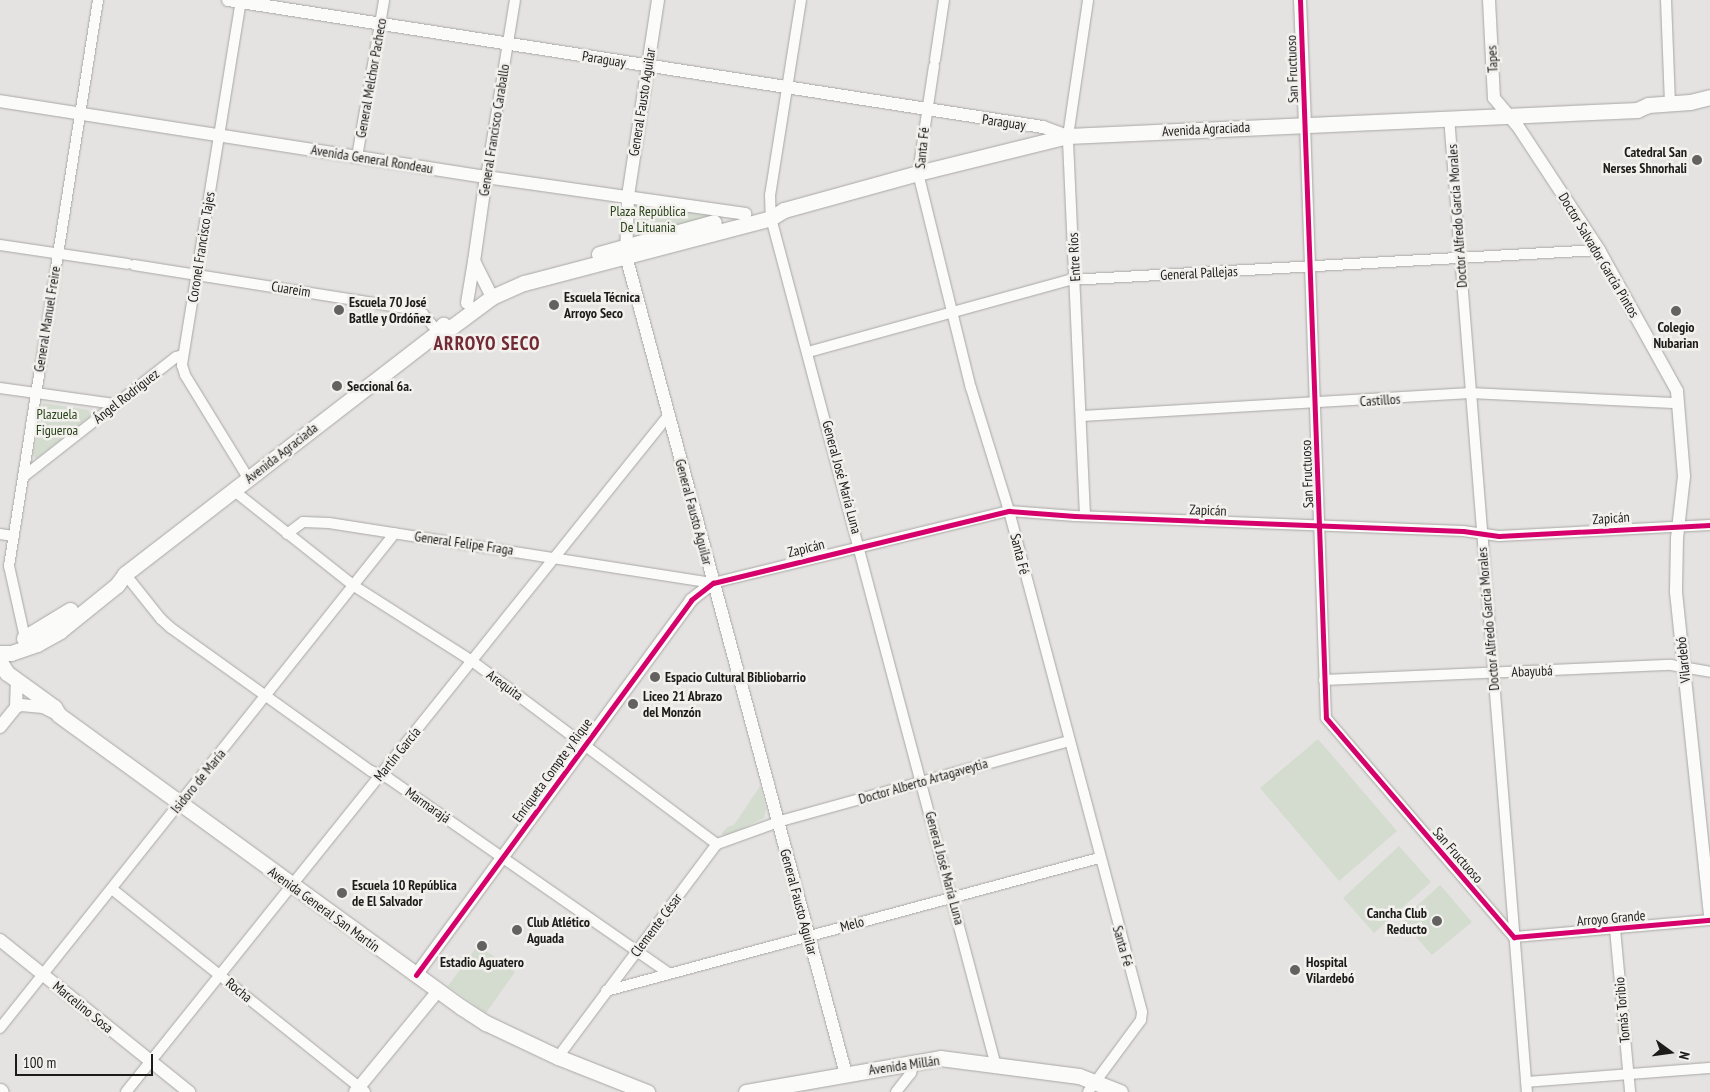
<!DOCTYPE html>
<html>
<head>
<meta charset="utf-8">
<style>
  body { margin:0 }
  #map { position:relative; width:1710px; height:1092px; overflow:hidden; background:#e5e3e1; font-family:"PT Sans Narrow",sans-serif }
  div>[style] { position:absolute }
  .green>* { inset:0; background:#d4dbcf }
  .roads { filter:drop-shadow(0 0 1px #a8a7a6) drop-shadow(0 0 1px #a8a7a6) }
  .minor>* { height:10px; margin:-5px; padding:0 5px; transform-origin:5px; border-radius:5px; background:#fbfbfa }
  .tertiary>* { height:12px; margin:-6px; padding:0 6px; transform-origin:6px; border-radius:6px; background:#fbfbfa }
  .secondary>* { height:15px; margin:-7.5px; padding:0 7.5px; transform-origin:7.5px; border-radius:7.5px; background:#fbfbfa }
  .cycleway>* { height:5px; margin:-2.5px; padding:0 2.5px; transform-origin:2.5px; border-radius:2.5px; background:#d6006c }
  .dots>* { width:14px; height:14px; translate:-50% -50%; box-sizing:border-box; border:2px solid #f3f1ed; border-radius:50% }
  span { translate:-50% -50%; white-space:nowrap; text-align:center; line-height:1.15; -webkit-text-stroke:5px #f3f1ed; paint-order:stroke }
  .street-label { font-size:14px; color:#1d1c1b }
  .poi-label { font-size:14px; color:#1d1c1b; font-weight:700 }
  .right { translate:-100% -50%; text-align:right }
  .left { translate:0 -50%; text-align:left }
  .park-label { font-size:14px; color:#29431a }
  .district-label { font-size:19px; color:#722b34; font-weight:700; letter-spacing:1px }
  .north { position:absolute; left:1645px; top:1027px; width:50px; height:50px; -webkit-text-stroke:4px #f3f1ed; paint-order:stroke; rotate:104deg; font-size:14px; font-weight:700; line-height:20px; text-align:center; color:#1d1c1b }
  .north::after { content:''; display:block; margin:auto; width:18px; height:22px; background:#1d1c1b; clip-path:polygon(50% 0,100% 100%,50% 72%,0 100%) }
  .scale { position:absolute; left:15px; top:1054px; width:138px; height:22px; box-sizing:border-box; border:2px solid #1d1c1b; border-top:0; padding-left:6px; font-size:15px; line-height:18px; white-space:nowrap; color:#1d1c1b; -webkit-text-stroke:4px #f3f1ed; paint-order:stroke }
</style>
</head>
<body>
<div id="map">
  <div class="green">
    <div style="clip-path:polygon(634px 203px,713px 216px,635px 237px)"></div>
    <div style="clip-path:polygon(43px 403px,88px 410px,92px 415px,36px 459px,33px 455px)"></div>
    <div style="clip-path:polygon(1318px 739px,1397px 831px,1339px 881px,1260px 788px)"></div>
    <div style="clip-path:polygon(760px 786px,766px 809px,764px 818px,724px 837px,722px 833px,727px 827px,734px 825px)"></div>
    <div style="clip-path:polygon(1399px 846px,1431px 882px,1374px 933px,1343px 898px)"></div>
    <div style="clip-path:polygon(1440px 885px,1472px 922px,1432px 955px,1401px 920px)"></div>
    <div style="clip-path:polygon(478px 945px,515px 972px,486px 1013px,448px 986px)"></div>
  </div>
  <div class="roads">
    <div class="minor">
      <div style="left:241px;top:0;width:370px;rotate:99.2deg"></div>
      <div style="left:182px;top:365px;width:10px;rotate:73deg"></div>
      <div style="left:185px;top:375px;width:121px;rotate:58.5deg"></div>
      <div style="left:801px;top:0;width:197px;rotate:99deg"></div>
      <div style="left:770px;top:195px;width:23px;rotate:88deg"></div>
      <div style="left:771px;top:218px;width:877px;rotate:75.14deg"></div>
      <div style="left:1666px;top:0;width:104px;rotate:87.8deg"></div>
      <div style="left:935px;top:60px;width:61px;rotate:-81.5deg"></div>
      <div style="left:934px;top:66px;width:108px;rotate:98.5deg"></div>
      <div style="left:918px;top:173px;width:221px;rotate:76.2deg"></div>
      <div style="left:971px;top:388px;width:129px;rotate:72.8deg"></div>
      <div style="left:1009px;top:511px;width:518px;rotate:75.13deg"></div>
      <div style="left:1142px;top:1012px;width:8px;rotate:97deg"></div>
      <div style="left:1141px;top:1020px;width:89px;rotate:126.4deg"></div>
      <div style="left:1449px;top:117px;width:978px;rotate:85.43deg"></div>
      <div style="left:1305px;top:124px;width:594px;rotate:87.98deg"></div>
      <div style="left:1326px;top:718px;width:289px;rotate:49.4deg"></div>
      <div style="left:1514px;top:937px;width:197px;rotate:-5deg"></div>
      <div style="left:357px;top:157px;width:159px;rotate:-80.2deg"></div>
      <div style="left:486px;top:177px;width:179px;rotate:-80.7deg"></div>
      <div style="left:0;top:245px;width:129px;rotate:8.4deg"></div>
      <div style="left:134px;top:265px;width:281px;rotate:9deg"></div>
      <div style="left:412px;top:309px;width:12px;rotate:24deg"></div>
      <div style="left:423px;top:314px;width:23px;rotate:50deg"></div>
      <div style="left:808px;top:352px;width:272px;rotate:-15.4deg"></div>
      <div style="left:1070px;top:280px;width:530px;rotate:-3.25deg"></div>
      <div style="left:0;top:388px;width:117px;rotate:7.9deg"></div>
      <div style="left:1082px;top:416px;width:389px;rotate:-3.4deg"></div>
      <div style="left:1470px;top:393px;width:208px;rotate:2.8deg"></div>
      <div style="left:23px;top:477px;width:194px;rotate:-38.1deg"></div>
      <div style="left:176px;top:357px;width:7px;rotate:-16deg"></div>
      <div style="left:233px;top:490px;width:154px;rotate:38.4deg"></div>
      <div style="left:354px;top:586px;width:140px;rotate:32.4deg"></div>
      <div style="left:472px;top:661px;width:306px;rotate:36.8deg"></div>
      <div style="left:1085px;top:516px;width:380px;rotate:-92.6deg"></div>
      <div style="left:1068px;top:136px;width:137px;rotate:-81.6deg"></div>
      <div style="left:0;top:534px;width:14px;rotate:8deg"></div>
      <div style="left:287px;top:534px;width:20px;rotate:-37deg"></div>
      <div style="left:303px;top:522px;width:26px;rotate:2deg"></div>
      <div style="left:329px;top:523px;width:389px;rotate:8.9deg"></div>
      <div style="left:713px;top:583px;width:305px;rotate:-13.7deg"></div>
      <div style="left:1009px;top:511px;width:66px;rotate:4.3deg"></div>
      <div style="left:1075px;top:516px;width:388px;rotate:2.2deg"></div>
      <div style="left:1463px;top:531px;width:36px;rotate:8deg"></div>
      <div style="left:1499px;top:536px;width:211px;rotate:-3deg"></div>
      <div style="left:125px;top:574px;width:58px;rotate:51.3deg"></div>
      <div style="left:161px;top:619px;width:13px;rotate:42deg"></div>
      <div style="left:171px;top:628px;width:246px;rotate:35.6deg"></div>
      <div style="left:371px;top:771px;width:18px;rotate:22deg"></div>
      <div style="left:388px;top:778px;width:342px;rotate:34.8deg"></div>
      <div style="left:25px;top:638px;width:74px;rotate:-102.5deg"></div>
      <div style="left:9px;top:566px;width:573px;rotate:-81.06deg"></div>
      <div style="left:1324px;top:680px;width:347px;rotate:-2.5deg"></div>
      <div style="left:1671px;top:665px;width:40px;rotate:10deg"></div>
      <div style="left:112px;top:889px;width:324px;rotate:38.7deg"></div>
      <div style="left:1615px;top:929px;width:164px;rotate:84.7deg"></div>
      <div style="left:606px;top:991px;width:511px;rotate:-15.1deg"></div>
      <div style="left:0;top:1028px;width:633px;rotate:-51.41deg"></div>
      <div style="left:558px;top:1057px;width:266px;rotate:-53.3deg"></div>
      <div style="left:717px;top:844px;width:71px;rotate:-19.7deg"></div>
      <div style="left:784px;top:820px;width:295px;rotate:-15.5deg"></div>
      <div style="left:1526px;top:1082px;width:185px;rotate:-4.4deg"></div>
      <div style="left:126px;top:1092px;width:866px;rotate:-51.28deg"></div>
      <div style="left:896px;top:1092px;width:24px;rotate:-52deg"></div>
      <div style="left:911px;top:1073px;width:13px;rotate:-72deg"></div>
    </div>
    <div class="tertiary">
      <div style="left:228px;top:0;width:825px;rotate:8.86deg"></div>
      <div style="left:1043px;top:127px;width:27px;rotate:20deg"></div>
      <div style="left:658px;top:0;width:199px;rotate:98.7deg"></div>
      <div style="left:628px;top:197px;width:59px;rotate:91.9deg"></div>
      <div style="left:626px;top:256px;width:847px;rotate:74.95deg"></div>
      <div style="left:1300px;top:0;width:124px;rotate:87.7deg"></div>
      <div style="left:1489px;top:0;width:98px;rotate:87.1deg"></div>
      <div style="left:1494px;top:98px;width:35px;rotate:50deg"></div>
      <div style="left:1517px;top:125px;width:149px;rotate:56.7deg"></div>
      <div style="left:1599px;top:250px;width:161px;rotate:61deg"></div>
      <div style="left:1677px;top:391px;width:85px;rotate:85.3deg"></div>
      <div style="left:1684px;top:476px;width:62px;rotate:96.4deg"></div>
      <div style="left:1677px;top:538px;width:54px;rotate:91.1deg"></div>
      <div style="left:1676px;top:592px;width:327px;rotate:84deg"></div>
      <div style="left:0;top:101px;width:492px;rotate:8.9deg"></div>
      <div style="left:486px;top:177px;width:262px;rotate:8.1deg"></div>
      <div style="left:486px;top:177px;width:85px;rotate:98.1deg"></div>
      <div style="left:474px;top:261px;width:40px;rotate:63.4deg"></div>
      <div style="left:467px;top:303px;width:43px;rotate:-80.5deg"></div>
      <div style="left:16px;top:707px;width:26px;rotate:-88deg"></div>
      <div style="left:0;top:727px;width:26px;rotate:-51deg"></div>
      <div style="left:16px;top:707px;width:5px;rotate:-22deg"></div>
      <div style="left:21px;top:705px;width:22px;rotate:5deg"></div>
      <div style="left:43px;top:707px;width:16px;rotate:27deg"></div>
      <div style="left:0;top:940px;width:243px;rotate:38.8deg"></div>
      <div style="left:416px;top:975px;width:465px;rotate:-53.7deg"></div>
      <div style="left:691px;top:600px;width:28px;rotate:-38deg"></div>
      <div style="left:355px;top:1092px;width:131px;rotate:-50.6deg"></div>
    </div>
    <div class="secondary">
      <div style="left:599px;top:254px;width:119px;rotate:-15.5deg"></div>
      <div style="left:438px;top:332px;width:16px;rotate:-22deg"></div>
      <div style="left:453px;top:326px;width:49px;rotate:-36.6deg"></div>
      <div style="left:492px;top:297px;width:35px;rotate:-24deg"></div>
      <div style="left:524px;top:283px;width:255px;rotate:-14.7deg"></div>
      <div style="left:771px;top:218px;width:15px;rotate:-32deg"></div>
      <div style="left:784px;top:210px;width:139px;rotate:-15.4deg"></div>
      <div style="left:918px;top:173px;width:154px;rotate:-13.9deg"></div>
      <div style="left:1068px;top:136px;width:570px;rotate:-2.62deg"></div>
      <div style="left:1637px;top:110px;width:12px;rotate:-24deg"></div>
      <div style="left:1648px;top:105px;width:42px;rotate:-4.1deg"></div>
      <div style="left:1690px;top:102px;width:21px;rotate:-14deg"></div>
      <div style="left:24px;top:638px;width:54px;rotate:-31.3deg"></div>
      <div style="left:0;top:653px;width:11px"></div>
      <div style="left:11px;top:653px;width:28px;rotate:-19deg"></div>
      <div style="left:37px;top:644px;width:26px;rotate:-29deg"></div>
      <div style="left:60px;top:631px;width:73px;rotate:-38.9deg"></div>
      <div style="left:117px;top:585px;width:14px;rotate:-54deg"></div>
      <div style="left:125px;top:574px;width:396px;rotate:-37.7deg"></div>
      <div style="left:438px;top:332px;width:9px;rotate:-54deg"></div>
      <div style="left:0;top:662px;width:13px;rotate:58deg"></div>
      <div style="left:7px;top:673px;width:58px;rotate:35.9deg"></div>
      <div style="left:54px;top:707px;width:9px;rotate:58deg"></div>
      <div style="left:59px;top:715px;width:497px;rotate:36deg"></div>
      <div style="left:461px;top:1007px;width:30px;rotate:33deg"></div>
      <div style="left:486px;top:1023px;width:80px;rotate:25.3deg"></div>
      <div style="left:558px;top:1057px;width:96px;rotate:21.5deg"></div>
      <div style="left:0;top:1091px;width:1px;rotate:45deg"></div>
      <div style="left:746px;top:1092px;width:197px;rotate:-9.9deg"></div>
      <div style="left:940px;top:1058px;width:140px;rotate:7.4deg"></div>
      <div style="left:1079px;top:1076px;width:44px;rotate:21.3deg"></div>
    </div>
  </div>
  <div class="cycleway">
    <div style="left:1300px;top:0;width:718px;rotate:87.93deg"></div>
    <div style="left:1326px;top:718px;width:289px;rotate:49.4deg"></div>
    <div style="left:1514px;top:937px;width:197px;rotate:-5deg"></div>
    <div style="left:416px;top:975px;width:465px;rotate:-53.7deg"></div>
    <div style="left:691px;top:600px;width:28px;rotate:-38deg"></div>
    <div style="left:713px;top:583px;width:305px;rotate:-13.7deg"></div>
    <div style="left:1009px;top:511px;width:66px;rotate:4.3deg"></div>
    <div style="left:1075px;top:516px;width:388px;rotate:2.2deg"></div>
    <div style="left:1463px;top:531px;width:36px;rotate:8deg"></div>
    <div style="left:1499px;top:536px;width:211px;rotate:-3deg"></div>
  </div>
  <div class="dots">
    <div style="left:1697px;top:160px;background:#636260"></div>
    <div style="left:554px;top:305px;background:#636260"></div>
    <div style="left:339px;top:310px;background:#636260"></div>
    <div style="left:1676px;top:311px;background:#636260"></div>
    <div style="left:337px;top:386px;background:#636260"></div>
    <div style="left:655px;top:677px;background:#636260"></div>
    <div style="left:633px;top:704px;background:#636260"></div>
    <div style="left:342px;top:893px;background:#636260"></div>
    <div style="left:1437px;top:921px;background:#636260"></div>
    <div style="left:517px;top:930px;background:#636260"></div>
    <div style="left:482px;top:946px;background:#636260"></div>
    <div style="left:1295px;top:970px;background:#636260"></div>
  </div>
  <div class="street-label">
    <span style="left:604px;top:59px;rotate:9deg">Paraguay</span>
    <span style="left:1492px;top:59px;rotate:-93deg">Tapes</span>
    <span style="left:1292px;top:69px;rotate:-92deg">San Fructuoso</span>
    <span style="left:371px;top:78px;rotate:-80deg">General Melchor Pacheco</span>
    <span style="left:642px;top:102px;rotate:-81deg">General Fausto Aguilar</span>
    <span style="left:1004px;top:122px;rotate:8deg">Paraguay</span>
    <span style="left:1206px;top:129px;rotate:-3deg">Avenida Agraciada</span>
    <span style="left:494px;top:130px;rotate:-81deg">General Francisco Caraballo</span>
    <span style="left:922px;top:148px;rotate:-84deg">Santa Fé</span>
    <span style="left:372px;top:159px;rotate:9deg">Avenida General Rondeau</span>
    <span style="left:1457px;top:216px;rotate:-94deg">Doctor Alfredo García Morales</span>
    <span style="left:201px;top:247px;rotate:-81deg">Coronel Francisco Tajes</span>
    <span style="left:1599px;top:255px;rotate:59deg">Doctor Salvador García Pintos</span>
    <span style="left:1074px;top:257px;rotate:-93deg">Entre Ríos</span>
    <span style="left:1199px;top:273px;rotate:-3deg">General Pallejas</span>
    <span style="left:291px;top:289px;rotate:9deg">Cuareim</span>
    <span style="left:47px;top:319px;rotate:-81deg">General Manuel Freire</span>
    <span style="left:126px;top:396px;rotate:-38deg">Ángel Rodríguez</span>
    <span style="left:1380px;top:400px;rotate:-4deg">Castillos</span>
    <span style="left:281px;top:453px;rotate:-38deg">Avenida Agraciada</span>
    <span style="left:1307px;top:474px;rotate:-92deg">San Fructuoso</span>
    <span style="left:842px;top:477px;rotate:75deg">General José María Luna</span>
    <span style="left:1208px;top:510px;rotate:2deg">Zapicán</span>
    <span style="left:694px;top:512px;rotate:75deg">General Fausto Aguilar</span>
    <span style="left:1611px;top:518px;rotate:-4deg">Zapicán</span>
    <span style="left:464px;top:543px;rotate:8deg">General Felipe Fraga</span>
    <span style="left:806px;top:548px;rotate:-14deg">Zapicán</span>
    <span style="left:1020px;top:554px;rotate:76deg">Santa Fé</span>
    <span style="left:1488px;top:619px;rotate:-95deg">Doctor Alfredo García Morales</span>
    <span style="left:1683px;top:660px;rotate:-96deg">Vilardebó</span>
    <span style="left:1532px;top:671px;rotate:-2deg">Abayubá</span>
    <span style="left:505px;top:685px;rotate:36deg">Arequita</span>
    <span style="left:397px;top:754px;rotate:-51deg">Martín García</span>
    <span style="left:552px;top:770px;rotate:-54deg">Enriqueta Compte y Rique</span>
    <span style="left:198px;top:781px;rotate:-51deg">Isidoro de María</span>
    <span style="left:923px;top:781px;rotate:-16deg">Doctor Alberto Artagaveytia</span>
    <span style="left:428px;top:805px;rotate:35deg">Marmarajá</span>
    <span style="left:1458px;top:855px;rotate:49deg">San Fructuoso</span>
    <span style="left:945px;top:868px;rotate:75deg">General José María Luna</span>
    <span style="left:799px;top:902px;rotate:75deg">General Fausto Aguilar</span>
    <span style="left:324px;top:909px;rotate:36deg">Avenida General San Martín</span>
    <span style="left:1611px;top:918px;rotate:-5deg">Arroyo Grande</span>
    <span style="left:852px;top:924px;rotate:-15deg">Melo</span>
    <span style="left:656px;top:925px;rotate:-53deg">Clemente César</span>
    <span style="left:1123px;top:946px;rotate:74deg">Santa Fé</span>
    <span style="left:239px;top:990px;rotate:39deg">Rocha</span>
    <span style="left:83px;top:1007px;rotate:39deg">Marcelino Sosa</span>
    <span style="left:1622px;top:1010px;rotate:-95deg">Tomás Toribio</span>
    <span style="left:904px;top:1065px;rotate:-8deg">Avenida Millán</span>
  </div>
  <div class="poi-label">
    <span class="right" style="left:1687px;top:160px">Catedral San<br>Nerses Shnorhali</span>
    <span class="left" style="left:564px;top:305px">Escuela Técnica<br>Arroyo Seco</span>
    <span class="left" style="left:349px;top:310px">Escuela 70 José<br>Batlle y Ordóñez</span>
    <span style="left:1676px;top:335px">Colegio<br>Nubarian</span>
    <span class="left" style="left:347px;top:386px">Seccional 6a.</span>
    <span class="left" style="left:665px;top:677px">Espacio Cultural Bibliobarrio</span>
    <span class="left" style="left:643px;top:704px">Liceo 21 Abrazo<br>del Monzón</span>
    <span class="left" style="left:352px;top:893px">Escuela 10 República<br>de El Salvador</span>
    <span class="right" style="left:1427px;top:921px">Cancha Club<br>Reducto</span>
    <span class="left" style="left:527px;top:930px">Club Atlético<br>Aguada</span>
    <span style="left:482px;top:962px">Estadio Aguatero</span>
    <span class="left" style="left:1306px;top:970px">Hospital<br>Vilardebó</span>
  </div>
  <div class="park-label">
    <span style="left:648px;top:219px">Plaza República<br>De Lituania</span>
    <span style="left:57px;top:422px">Plazuela<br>Figueroa</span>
  </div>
  <div class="district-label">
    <span style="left:487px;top:344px">ARROYO SECO</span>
  </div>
  <div class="north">N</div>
  <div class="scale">100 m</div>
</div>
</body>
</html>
